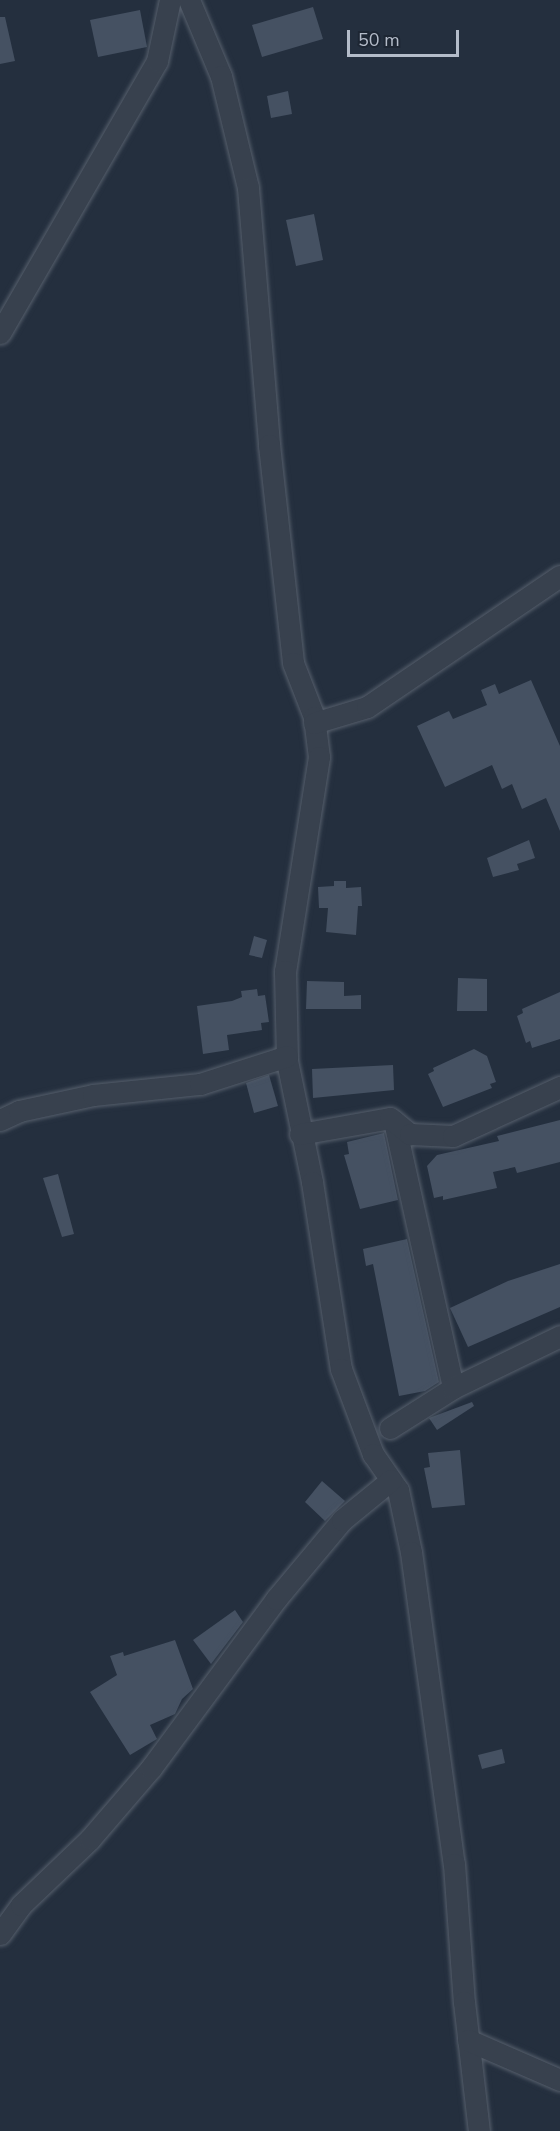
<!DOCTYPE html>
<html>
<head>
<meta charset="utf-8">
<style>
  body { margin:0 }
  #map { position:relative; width:560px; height:2131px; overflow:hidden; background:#242f3e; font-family:"Nunito Sans",sans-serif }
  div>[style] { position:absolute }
  .building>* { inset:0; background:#455162 }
  .roads { filter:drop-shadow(0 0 2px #565f6c) drop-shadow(0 0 2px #565f6c) }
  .minor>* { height:21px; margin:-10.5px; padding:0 10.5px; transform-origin:10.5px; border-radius:10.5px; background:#38414e }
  span { translate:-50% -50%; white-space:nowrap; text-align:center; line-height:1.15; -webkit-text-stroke:6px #1d2633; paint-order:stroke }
  .scale { position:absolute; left:347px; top:30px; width:112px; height:27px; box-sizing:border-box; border:3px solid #b4bcc9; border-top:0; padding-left:8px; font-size:18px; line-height:21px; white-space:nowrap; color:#b4bcc9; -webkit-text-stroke:4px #1d2633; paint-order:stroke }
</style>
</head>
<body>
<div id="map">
  <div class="building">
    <div style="clip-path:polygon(313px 7px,323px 39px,262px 57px,252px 25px)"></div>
    <div style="clip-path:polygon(140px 10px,147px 47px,98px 57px,90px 20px)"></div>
    <div style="clip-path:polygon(0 17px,5px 17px,15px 61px,0 64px)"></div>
    <div style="clip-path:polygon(288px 91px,292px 114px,271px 118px,267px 96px)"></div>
    <div style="clip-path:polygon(314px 214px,323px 260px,296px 266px,286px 220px)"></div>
    <div style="clip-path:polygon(531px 680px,560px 746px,560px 831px,546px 798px,522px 809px,512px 784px,502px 789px,492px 765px,445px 787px,417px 726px,449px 711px,453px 719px,487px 705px,481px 690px,495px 684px,499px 694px)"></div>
    <div style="clip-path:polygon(529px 840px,535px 858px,517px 864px,519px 870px,493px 877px,487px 858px)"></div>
    <div style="clip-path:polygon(334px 881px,346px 881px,346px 888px,361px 887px,362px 906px,358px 906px,356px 935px,326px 932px,328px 908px,319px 908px,318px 887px,334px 886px)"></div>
    <div style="clip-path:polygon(254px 936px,267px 940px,262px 958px,249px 955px)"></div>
    <div style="clip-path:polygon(458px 978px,487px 979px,487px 1011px,457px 1011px)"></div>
    <div style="clip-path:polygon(307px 981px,344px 982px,344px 996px,361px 995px,361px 1009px,306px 1009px)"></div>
    <div style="clip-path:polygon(257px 989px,258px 996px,265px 995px,269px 1022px,261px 1023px,262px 1030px,227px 1035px,229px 1050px,203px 1054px,197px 1006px,232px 1001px,242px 997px,241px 991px)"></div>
    <div style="clip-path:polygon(560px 992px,560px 1039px,532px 1048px,530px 1041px,526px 1043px,517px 1016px,523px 1013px,522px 1009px)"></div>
    <div style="clip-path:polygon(474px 1049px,487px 1056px,496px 1082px,490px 1084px,492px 1088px,443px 1107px,428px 1074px,434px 1071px,433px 1068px)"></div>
    <div style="clip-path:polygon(393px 1065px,394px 1090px,313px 1098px,312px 1069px)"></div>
    <div style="clip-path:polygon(269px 1075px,278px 1106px,254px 1113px,246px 1083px)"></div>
    <div style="clip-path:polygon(560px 1120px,560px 1162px,517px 1173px,515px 1167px,493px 1172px,497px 1188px,443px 1200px,443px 1196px,434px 1198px,427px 1166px,437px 1155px,499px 1141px,497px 1136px)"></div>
    <div style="clip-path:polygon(384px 1133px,398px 1200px,360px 1209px,344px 1155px,349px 1154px,347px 1142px)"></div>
    <div style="clip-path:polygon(58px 1174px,74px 1234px,62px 1237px,43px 1178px)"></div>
    <div style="clip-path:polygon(407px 1239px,439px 1382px,425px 1391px,399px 1396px,373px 1264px,366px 1266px,363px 1249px)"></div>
    <div style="clip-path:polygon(560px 1264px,560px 1307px,468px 1347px,450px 1308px,508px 1281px)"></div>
    <div style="clip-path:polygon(472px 1402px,474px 1406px,437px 1430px,429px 1418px)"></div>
    <div style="clip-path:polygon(460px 1450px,465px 1505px,432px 1508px,424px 1468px,430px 1467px,428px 1453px)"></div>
    <div style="clip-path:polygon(322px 1481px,345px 1501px,325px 1521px,305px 1502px)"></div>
    <div style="clip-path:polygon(235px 1610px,243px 1622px,211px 1664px,193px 1640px)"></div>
    <div style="clip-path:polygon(175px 1640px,193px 1689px,182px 1699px,175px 1714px,150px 1725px,157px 1739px,130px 1755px,90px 1692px,117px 1675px,110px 1656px,123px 1652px,124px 1656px)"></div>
    <div style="clip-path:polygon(502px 1749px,505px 1763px,482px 1769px,478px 1755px)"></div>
  </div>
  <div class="roads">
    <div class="minor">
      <div style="left:189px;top:0;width:82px;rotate:67.2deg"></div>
      <div style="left:221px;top:76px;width:115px;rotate:76.4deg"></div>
      <div style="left:248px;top:188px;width:258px;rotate:85.3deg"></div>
      <div style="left:269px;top:445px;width:219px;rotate:83.7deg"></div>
      <div style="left:293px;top:663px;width:58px;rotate:68.7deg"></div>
      <div style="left:314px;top:717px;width:40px;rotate:82.9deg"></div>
      <div style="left:319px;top:757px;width:217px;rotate:99deg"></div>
      <div style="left:285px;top:971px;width:90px;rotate:88.7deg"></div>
      <div style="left:287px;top:1061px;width:124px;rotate:78.3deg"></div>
      <div style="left:312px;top:1182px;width:189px;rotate:81.2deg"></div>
      <div style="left:341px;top:1369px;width:91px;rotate:69.4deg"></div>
      <div style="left:373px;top:1454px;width:44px;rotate:55.2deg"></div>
      <div style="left:398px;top:1490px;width:63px;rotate:78.2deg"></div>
      <div style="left:411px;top:1552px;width:315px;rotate:82.2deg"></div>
      <div style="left:454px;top:1864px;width:138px;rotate:85.9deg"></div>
      <div style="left:464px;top:2002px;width:130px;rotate:83.4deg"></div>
      <div style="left:0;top:333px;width:314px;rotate:-60deg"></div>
      <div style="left:157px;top:61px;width:62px;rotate:-78deg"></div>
      <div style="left:314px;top:723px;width:55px;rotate:-16.8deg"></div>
      <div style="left:367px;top:707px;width:233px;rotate:-34.2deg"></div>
      <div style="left:0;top:1120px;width:21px;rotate:-25deg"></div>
      <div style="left:19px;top:1111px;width:76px;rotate:-12.2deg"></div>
      <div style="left:93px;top:1095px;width:108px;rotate:-5.9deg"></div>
      <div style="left:200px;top:1084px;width:91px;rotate:-17.8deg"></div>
      <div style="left:394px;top:1121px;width:273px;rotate:77.5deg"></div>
      <div style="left:300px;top:1134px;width:91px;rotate:-10.1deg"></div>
      <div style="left:390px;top:1118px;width:26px;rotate:39deg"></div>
      <div style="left:410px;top:1134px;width:43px;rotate:2.7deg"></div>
      <div style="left:453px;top:1136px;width:118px;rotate:-24.6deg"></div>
      <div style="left:390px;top:1428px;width:75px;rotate:-32.4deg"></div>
      <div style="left:453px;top:1388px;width:119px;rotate:-25.9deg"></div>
      <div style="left:0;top:1934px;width:36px;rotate:-54deg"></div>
      <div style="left:21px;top:1905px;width:95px;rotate:-43.7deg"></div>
      <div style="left:90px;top:1839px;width:94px;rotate:-49.3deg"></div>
      <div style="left:151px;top:1768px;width:210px;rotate:-53.5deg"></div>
      <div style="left:276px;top:1599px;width:103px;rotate:-50.1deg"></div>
      <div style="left:342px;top:1520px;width:63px;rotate:-39.2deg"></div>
      <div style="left:468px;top:2040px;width:100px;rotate:23.5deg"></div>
    </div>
  </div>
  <div class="scale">50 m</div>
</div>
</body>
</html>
